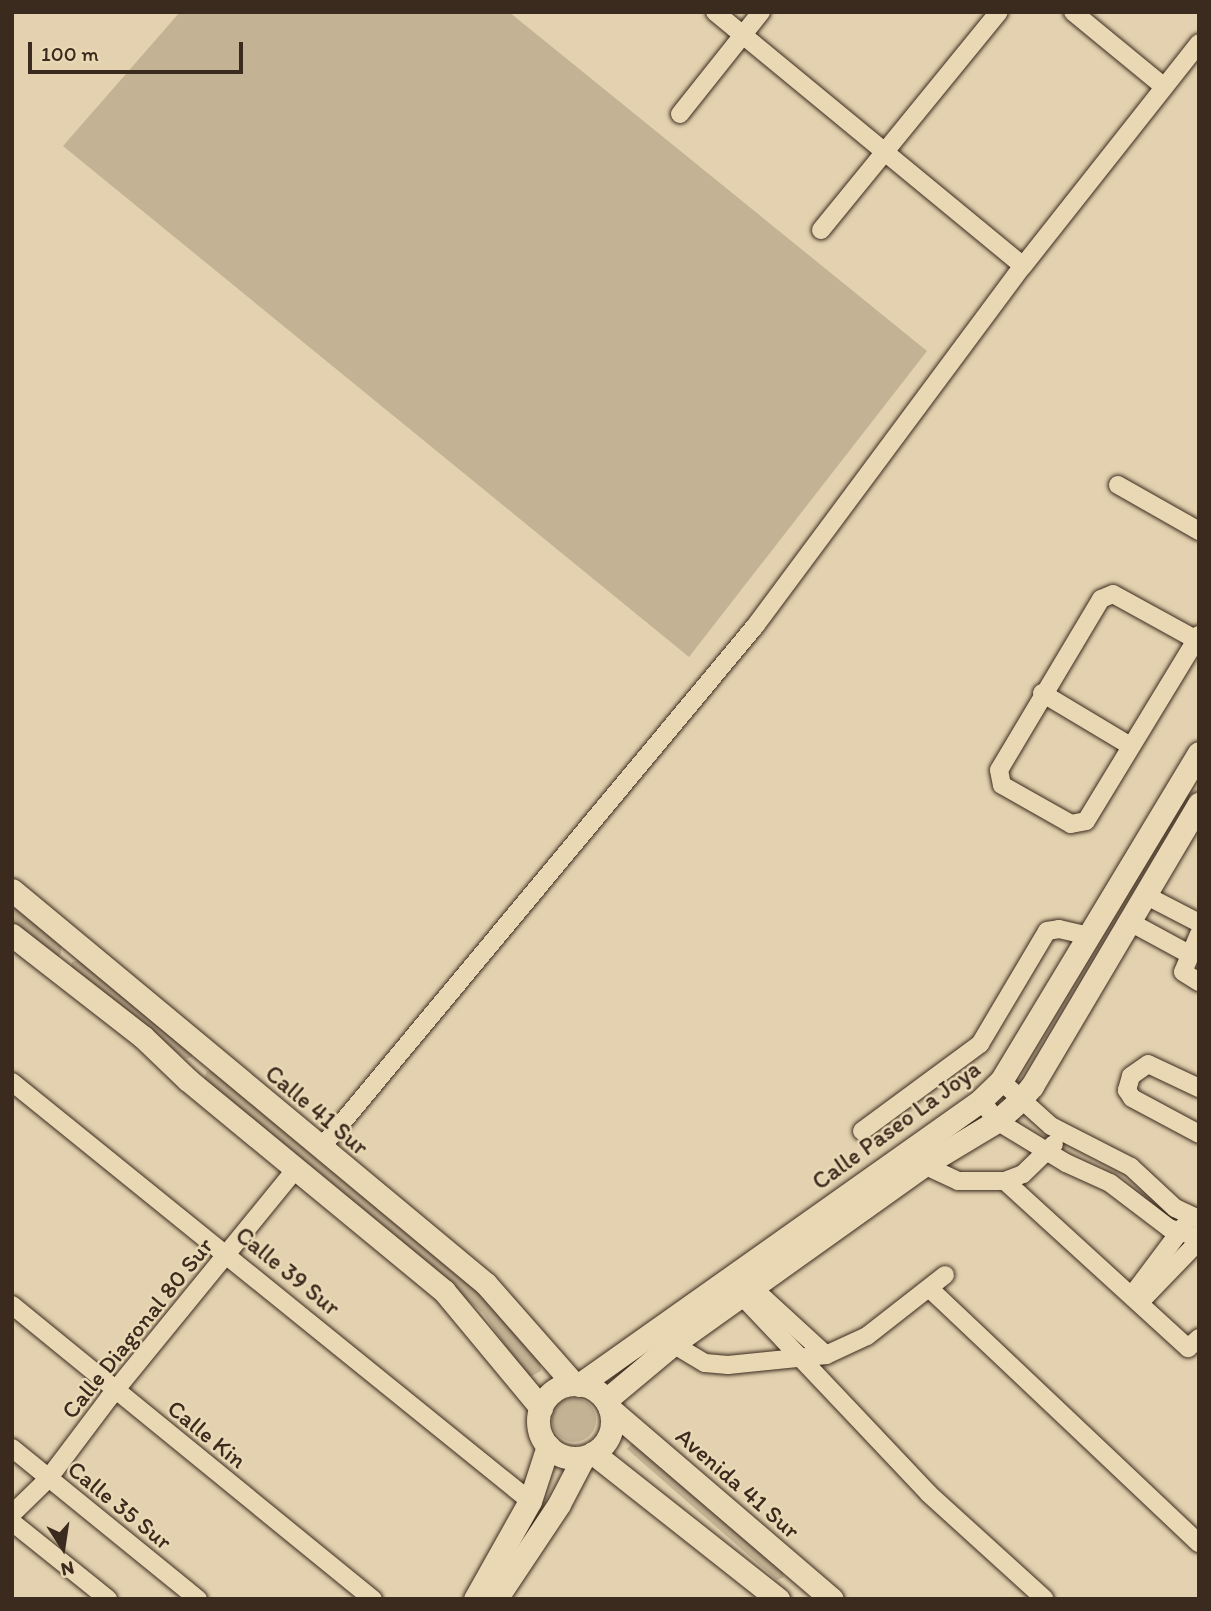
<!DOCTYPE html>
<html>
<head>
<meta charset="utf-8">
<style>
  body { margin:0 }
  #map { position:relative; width:1211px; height:1611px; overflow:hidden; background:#e3d1af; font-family:Itim,sans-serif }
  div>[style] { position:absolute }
  .green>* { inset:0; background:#c4b294 }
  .round { border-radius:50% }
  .roads { filter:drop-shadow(0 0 2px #3b2a1e) drop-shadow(0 0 2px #3b2a1e) }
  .minor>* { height:18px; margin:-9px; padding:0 9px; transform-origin:9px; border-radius:9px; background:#ead8b5 }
  .major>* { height:23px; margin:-11.5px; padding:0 11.5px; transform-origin:11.5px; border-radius:11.5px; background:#ead8b5 }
  .major>.ring { margin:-11.5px; padding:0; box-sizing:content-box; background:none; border:23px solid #ead8b5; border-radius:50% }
  span { translate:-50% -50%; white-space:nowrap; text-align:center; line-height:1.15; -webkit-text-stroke:5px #ead8b5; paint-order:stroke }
  .street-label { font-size:24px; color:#3b2a1e }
  .frame { position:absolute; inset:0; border:14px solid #3b2a1e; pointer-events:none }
  .north { position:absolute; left:28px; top:1513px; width:70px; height:70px; -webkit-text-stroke:5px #ead8b5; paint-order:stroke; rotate:168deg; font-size:19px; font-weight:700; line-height:28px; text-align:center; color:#3b2a1e }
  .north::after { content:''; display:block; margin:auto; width:24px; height:32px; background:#3b2a1e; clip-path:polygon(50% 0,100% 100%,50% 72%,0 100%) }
  .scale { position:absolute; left:28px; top:42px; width:215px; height:32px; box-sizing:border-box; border:4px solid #3b2a1e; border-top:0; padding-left:9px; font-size:21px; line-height:24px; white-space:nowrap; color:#3b2a1e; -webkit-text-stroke:5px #ead8b5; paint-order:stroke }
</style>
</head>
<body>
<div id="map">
  <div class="green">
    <div style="clip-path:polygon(180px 12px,509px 12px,927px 351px,689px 657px,63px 146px)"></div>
    <div style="clip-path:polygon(12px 906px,61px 945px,61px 954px,57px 957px,12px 926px)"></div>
    <div style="clip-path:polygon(79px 960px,192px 1052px,192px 1057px,186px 1059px,70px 970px,72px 962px)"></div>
    <div style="clip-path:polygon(207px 1071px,215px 1072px,482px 1295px,540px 1363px,541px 1371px,530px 1377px,524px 1373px,483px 1313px,203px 1082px)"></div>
    <div class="round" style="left:552px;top:1398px;width:44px;height:44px"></div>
    <div style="clip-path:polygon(633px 1442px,782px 1571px,784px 1577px,777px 1580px,627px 1449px)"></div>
  </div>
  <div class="roads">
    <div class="minor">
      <div style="left:715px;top:12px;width:399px;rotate:39.5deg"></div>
      <div style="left:1073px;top:12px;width:117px;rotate:39.4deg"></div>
      <div style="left:680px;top:114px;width:130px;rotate:-51.5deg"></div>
      <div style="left:821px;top:230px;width:281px;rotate:-50.8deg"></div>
      <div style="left:1118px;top:485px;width:93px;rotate:29.6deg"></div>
      <div style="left:1193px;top:638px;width:91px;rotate:-151.2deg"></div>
      <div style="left:1113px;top:594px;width:13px;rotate:157deg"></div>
      <div style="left:1101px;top:599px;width:199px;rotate:120.8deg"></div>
      <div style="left:999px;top:770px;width:15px;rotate:79deg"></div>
      <div style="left:1002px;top:785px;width:79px;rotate:29.5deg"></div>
      <div style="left:1071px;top:824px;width:15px;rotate:-11deg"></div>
      <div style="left:1086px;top:821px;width:218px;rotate:-58.7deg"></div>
      <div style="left:1042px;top:693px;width:101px;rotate:30.9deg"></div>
      <div style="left:1145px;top:895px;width:61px;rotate:27.4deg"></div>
      <div style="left:1130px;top:922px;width:67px;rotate:28.5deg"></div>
      <div style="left:1199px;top:934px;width:41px;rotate:112.8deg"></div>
      <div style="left:1183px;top:972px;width:19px;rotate:32deg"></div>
      <div style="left:1001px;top:1081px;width:67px;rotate:42deg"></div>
      <div style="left:1051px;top:1126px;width:90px;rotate:27.1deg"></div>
      <div style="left:1131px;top:1167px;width:60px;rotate:43deg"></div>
      <div style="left:1175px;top:1208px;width:26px;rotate:25deg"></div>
      <div style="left:12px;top:1082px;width:666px;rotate:38.97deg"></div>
      <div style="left:1199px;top:1088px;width:56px;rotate:-154.8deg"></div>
      <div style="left:1148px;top:1064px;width:21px;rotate:145deg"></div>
      <div style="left:1131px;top:1076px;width:15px;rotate:106deg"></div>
      <div style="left:1127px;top:1090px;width:9px;rotate:58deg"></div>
      <div style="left:1132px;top:1098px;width:76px;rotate:28.2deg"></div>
      <div style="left:981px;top:1100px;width:26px;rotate:53deg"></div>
      <div style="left:997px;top:1121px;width:81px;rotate:31.3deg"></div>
      <div style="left:1066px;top:1163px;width:48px;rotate:24.4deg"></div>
      <div style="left:1110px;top:1183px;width:74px;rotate:37.3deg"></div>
      <div style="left:1169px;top:1228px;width:32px;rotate:18deg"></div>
      <div style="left:862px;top:1131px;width:147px;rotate:-36.4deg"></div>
      <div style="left:980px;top:1044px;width:131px;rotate:-59.3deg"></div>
      <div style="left:1047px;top:931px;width:12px;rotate:-9deg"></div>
      <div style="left:1059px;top:929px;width:31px;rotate:13deg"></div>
      <div style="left:321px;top:1148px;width:680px;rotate:-50.25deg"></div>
      <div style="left:756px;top:625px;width:447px;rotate:-53.4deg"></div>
      <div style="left:1023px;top:266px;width:284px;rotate:-51.7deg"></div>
      <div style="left:924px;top:1165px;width:38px;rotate:25deg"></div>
      <div style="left:958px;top:1181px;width:47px"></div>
      <div style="left:1005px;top:1181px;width:19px;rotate:-21deg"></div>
      <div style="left:1023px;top:1174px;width:43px;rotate:-44.1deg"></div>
      <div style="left:1005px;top:1181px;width:248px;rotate:42.4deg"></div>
      <div style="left:1188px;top:1348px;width:15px;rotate:-42deg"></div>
      <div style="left:752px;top:1287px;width:100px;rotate:42.6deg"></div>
      <div style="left:930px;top:1289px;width:370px;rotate:43.4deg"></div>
      <div style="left:1133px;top:1294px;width:85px;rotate:-53.1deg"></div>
      <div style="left:742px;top:1296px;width:272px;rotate:46.6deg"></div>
      <div style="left:929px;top:1494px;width:156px;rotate:42.2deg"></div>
      <div style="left:1141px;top:1301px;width:83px;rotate:-46deg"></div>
      <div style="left:12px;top:1305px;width:466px;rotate:39.2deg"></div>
      <div style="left:673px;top:1344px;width:37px;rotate:31deg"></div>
      <div style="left:705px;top:1363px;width:23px;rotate:5deg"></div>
      <div style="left:728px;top:1365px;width:99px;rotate:-5.8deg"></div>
      <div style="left:826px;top:1355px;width:45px;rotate:-24.9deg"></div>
      <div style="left:867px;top:1336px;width:99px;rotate:-38deg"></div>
      <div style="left:12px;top:1448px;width:240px;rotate:39.1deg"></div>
      <div style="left:12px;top:1514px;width:50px;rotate:-44.2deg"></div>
      <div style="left:48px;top:1479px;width:101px;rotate:-53deg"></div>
      <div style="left:109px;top:1398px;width:296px;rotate:-50.8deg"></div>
      <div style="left:12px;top:1522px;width:123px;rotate:38.7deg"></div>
    </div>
    <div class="major">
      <div style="left:12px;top:890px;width:616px;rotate:39.73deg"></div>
      <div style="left:486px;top:1284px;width:133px;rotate:48.7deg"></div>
      <div style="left:12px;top:935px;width:166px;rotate:37.9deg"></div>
      <div style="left:143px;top:1037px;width:62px;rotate:43.7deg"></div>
      <div style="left:188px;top:1080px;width:332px;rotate:39.5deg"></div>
      <div style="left:444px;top:1291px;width:152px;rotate:50.3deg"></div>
      <div class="ring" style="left:538px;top:1384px;width:51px;height:51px"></div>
      <div style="left:579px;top:1385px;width:493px;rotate:-35.3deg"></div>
      <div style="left:981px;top:1100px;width:28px;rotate:-44deg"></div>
      <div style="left:1001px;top:1081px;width:383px;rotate:-58.9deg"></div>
      <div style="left:606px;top:1400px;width:87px;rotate:-39.9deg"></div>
      <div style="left:673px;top:1344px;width:308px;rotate:-35.5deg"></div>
      <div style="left:924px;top:1165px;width:85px;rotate:-31.1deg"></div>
      <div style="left:997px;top:1121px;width:30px;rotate:-42deg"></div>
      <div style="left:1019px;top:1101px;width:20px;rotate:-49deg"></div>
      <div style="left:1032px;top:1086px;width:328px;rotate:-59.4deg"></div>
      <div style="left:610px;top:1409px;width:292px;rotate:40.6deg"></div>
      <div style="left:593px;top:1453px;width:236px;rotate:38.3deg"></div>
      <div style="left:475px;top:1599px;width:112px;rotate:-60.7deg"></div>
      <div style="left:530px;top:1501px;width:58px;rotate:-71.9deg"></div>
      <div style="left:496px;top:1599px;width:114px;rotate:-56.4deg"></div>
      <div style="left:559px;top:1504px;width:52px;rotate:-62.4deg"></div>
    </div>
  </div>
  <div class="street-label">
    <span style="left:317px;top:1110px;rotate:40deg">Calle 41 Sur</span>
    <span style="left:896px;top:1125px;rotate:-36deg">Calle Paseo La Joya</span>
    <span style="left:288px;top:1271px;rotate:39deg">Calle 39 Sur</span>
    <span style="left:137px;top:1328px;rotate:-51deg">Calle Diagonal 80 Sur</span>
    <span style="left:207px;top:1434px;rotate:39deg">Calle Kin</span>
    <span style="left:738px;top:1483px;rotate:41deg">Avenida 41 Sur</span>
    <span style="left:120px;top:1505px;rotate:39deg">Calle 35 Sur</span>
  </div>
  <div class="frame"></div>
  <div class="north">N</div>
  <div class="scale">100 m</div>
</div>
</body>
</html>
